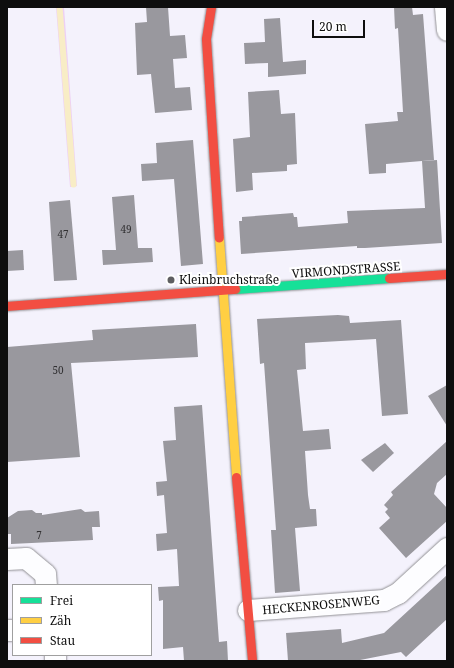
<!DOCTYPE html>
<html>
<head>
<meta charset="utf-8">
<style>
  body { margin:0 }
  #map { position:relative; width:454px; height:668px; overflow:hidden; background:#f4f2fc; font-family:"Noto Serif",serif }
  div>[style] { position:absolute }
  .green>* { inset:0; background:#edd0f4 }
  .stream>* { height:5.5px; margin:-2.75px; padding:0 2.75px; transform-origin:2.75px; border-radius:2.75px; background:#f8edc6 }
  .building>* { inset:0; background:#99989e }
  .roads { filter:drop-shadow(0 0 1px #929195) drop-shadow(0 0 1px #929195) }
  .street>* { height:21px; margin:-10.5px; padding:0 10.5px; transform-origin:10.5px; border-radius:10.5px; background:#fdfdff }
  .fast>* { height:9px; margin:-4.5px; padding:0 4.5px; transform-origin:4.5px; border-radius:4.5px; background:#16e098 }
  .slow>* { height:9px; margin:-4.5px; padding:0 4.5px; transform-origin:4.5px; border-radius:4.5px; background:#ffcf43 }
  .jam>* { height:9px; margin:-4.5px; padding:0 4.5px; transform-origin:4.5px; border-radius:4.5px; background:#f24e42 }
  .dots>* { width:11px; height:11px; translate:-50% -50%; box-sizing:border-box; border:2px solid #fff; border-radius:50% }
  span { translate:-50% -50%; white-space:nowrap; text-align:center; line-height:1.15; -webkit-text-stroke:4px #fff; paint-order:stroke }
  .number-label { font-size:10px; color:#313032 }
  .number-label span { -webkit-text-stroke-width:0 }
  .street-label { font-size:12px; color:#0e0e0e }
  .poi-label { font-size:12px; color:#0e0e0e }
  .left { translate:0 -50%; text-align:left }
  .frame { position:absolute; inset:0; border:8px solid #0e0e0e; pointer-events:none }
  .legend { position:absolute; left:12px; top:584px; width:140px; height:72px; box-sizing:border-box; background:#fff; border:1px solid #9f9f9f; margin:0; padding:5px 7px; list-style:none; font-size:12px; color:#0e0e0e }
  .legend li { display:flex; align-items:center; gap:8px; height:20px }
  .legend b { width:20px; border:1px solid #9f9f9f }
  .scale { position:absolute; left:312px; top:20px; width:53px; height:18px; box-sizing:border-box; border:2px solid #0e0e0e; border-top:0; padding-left:5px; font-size:12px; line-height:14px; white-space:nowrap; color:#0e0e0e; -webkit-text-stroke:3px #fff; paint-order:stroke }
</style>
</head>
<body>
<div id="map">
  <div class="green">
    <div style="clip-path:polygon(56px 7px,64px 7px,77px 186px,70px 187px)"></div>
  </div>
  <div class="stream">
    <div style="left:60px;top:7px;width:178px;rotate:85.5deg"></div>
  </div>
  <div class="building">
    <div style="clip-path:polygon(146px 7px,168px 7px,170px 36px,185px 35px,187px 58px,173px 59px,175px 88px,190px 87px,192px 110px,155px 113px,151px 74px,137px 75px,135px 23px,147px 22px)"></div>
    <div style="clip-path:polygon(394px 7px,412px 7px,413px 15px,423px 14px,434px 160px,386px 164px,386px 173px,369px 174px,365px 124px,398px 121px,397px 112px,403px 112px,398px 28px,395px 29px)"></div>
    <div style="clip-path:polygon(280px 18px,283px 62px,306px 60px,306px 74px,268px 77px,268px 63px,245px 64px,244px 43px,265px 42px,264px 19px)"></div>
    <div style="clip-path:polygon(279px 90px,281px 114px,295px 113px,297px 164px,287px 165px,287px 171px,252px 173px,253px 190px,236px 192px,233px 139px,250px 137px,248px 92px)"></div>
    <div style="clip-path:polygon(193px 140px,203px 264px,181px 266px,174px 179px,142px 181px,141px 164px,157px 163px,156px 143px)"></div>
    <div style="clip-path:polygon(437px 160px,442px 243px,365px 248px,357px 248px,357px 246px,241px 254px,239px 221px,242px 221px,242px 217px,293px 213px,294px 217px,297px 217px,298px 227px,348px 223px,347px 211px,425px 208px,422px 161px)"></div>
    <div style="clip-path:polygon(134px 195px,138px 248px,152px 248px,153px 262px,103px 265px,102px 250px,116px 250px,112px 197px)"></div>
    <div style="clip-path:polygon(70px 200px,77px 280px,54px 281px,49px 202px)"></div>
    <div style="clip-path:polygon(23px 250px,24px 270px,7px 271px,7px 251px)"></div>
    <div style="clip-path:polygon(338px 315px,349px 316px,350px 323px,401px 320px,408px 414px,382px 416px,376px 339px,305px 343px,306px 369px,297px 370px,303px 431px,329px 429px,331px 449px,305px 451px,308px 495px,310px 509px,316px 509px,317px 526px,295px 528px,300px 591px,275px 593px,271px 530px,276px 530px,264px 363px,260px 364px,257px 319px)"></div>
    <div style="clip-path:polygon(196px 324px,198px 357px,71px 363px,80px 457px,7px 462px,7px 347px,93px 340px,92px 330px)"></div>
    <div style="clip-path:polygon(447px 385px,447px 426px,428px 396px)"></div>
    <div style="clip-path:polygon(202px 405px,219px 642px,227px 641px,228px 661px,184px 661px,183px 647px,163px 649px,163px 600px,159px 601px,158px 587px,179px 586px,177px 549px,157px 551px,156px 534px,167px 533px,164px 495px,157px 496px,156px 482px,167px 481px,163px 441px,176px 440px,174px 407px)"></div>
    <div style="clip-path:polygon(447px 441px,447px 474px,437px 483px,434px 494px,447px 508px,447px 521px,406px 558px,379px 528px,390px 518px,385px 512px,388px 509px,384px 505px,393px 495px,391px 492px)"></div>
    <div style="clip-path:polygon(385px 443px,394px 453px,373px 472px,361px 460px)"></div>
    <div style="clip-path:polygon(81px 509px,85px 512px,99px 511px,100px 527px,92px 527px,93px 540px,11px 544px,11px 534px,7px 534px,7px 518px,18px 511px,32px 510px,36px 513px,42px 513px,42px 515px)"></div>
    <div style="clip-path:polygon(447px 575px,447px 619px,406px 657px,401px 652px,355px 661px,288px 661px,286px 633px,341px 629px,342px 643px,384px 633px)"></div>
  </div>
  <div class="roads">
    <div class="street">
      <div style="left:445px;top:7px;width:23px;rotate:85deg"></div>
      <div style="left:7px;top:559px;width:19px;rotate:-3deg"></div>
      <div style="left:26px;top:558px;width:25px;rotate:40deg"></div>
      <div style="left:45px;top:574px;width:11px;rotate:85deg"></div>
      <div style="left:248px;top:610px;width:136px;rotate:-4.2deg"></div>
      <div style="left:384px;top:600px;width:16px;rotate:-27deg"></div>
      <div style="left:398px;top:593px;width:67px;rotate:-42.6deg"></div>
      <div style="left:7px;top:630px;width:6px"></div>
      <div style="left:55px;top:655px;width:6px;rotate:90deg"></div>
    </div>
    <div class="fast">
      <div style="left:235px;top:289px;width:154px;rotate:-4.1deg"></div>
    </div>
    <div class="slow">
      <div style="left:219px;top:238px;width:240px;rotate:85.9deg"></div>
    </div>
    <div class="jam">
      <div style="left:211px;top:7px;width:32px;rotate:99deg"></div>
      <div style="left:206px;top:39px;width:199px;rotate:86.3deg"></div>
      <div style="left:389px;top:278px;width:58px;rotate:-3.9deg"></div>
      <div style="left:7px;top:306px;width:229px;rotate:-4.3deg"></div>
      <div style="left:236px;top:477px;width:185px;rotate:85deg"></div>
    </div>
  </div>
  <div class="dots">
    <div style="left:171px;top:280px;background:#5e5e61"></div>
  </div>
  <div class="number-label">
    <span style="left:126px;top:230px">49</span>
    <span style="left:63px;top:235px">47</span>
    <span style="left:58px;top:371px">50</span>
    <span style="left:39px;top:536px">7</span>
  </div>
  <div class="street-label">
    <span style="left:346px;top:270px;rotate:-4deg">VIRMONDSTRASSE</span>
    <span style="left:321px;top:605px;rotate:-5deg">HECKENROSENWEG</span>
  </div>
  <div class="poi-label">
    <span class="left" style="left:179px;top:280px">Kleinbruchstraße</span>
  </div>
  <div class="frame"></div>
  <ul class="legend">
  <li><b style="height:5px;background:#16e098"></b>Frei</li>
  <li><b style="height:5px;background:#ffcf43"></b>Zäh</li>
  <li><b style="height:5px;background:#f24e42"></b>Stau</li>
  </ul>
  <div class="scale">20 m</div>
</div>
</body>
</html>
